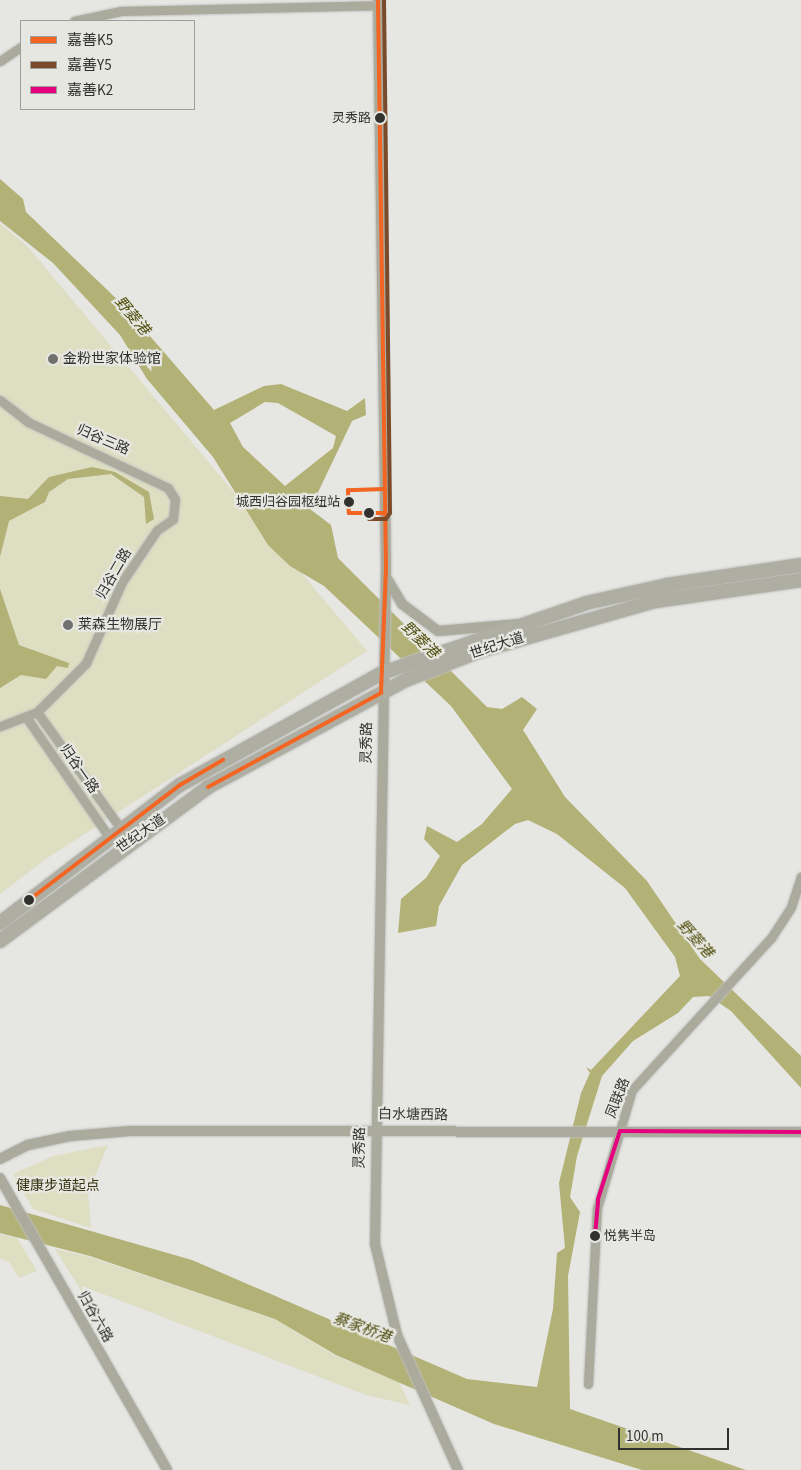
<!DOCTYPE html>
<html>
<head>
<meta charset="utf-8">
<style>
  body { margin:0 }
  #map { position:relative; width:801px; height:1470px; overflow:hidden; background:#e6e6e3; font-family:"Source Sans 3","Noto Sans SC",sans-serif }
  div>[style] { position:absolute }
  .green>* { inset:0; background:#dedec2 }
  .water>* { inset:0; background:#b2b176 }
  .roads { filter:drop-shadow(0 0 1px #c1c1c0) drop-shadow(0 0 1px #c1c1c0) }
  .minor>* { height:9px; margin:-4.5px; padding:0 4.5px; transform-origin:4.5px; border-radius:4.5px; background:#aaaa9d }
  .tertiary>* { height:10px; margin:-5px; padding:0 5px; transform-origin:5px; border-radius:5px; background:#aaaa9d }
  .primary>* { height:14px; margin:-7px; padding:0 7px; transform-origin:7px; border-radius:7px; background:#afaea3 }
  .bus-1>* { height:4px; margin:-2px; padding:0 2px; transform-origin:2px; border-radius:2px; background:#f26522 }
  .bus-2>* { height:4px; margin:-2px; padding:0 2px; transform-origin:2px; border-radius:2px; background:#7a4b2a }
  .bus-3>* { height:4px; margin:-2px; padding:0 2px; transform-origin:2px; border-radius:2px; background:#e5007d }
  .dots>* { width:14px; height:14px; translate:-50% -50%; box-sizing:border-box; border:2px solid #e7e7e2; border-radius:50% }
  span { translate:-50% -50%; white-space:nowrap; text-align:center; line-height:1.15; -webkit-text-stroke:4.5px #e7e7e2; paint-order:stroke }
  .bus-label { font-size:13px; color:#31312f }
  .right { translate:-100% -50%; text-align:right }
  .left { translate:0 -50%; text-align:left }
  .poi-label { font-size:14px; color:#31312f }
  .street-label { font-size:14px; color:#31312f }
  .park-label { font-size:14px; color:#34330f }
  .water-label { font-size:15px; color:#4f4d0d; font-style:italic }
  .legend { position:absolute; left:20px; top:20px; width:175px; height:90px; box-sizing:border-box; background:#e7e7e2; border:1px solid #9e9e9a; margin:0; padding:6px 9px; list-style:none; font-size:15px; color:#31312f }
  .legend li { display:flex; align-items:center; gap:10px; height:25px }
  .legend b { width:25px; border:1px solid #9e9e9a }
  .scale { position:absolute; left:618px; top:1428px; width:111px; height:22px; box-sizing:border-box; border:2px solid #31312f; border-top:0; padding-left:6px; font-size:15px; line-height:18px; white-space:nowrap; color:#31312f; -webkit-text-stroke:4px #e7e7e2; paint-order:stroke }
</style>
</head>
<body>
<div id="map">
  <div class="green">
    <div style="clip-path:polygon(0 223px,28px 247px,367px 651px,46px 859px,0 894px)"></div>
    <div style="clip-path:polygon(108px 1145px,88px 1193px,91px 1228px,33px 1209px,13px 1174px,53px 1156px)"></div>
    <div style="clip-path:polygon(0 1234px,17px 1238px,37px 1271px,19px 1278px,9px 1262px,0 1258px)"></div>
    <div style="clip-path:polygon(55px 1249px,90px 1257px,275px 1319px,336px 1356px,399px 1382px,410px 1405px,366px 1395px,82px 1286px,82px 1292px)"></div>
  </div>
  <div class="water">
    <div style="clip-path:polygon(evenodd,0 179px,23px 199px,26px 212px,124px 306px,214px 410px,264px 386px,281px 384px,347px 411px,365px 398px,366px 415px,352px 421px,310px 509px,331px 525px,338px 558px,487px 707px,502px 709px,522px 697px,537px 709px,523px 730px,565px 797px,647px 881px,700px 959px,801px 1056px,801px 1088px,731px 1011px,709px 996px,693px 997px,678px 1013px,633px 1041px,602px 1076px,577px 1156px,570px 1197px,580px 1212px,568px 1276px,570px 1409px,746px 1470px,642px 1470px,494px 1424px,336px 1355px,275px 1319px,90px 1256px,0 1233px,0 1205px,192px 1260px,467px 1379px,537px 1387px,553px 1309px,557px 1253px,565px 1248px,559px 1183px,581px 1093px,590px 1073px,586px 1067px,591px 1070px,680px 976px,675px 957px,625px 888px,557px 834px,528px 820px,515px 824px,462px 865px,439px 906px,436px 926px,398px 933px,401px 899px,426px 878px,440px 856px,424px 839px,427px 826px,457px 842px,482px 824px,512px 789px,451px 706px,324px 586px,290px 566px,268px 545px,213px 457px,147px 379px,120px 335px,53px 263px,0 221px,0 179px,265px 402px,278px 403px,336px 436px,333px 448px,285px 486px,243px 447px,230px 423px,265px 402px)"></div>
    <div style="clip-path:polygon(92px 467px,115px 472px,149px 492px,154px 519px,146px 524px,144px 497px,111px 474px,68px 479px,49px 492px,45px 502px,9px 521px,0 557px,0 496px,28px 499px,49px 477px)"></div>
    <div style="clip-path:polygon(0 589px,19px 645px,69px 663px,68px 668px,57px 666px,46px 679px,21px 675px,0 688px)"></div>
  </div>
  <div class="roads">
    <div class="minor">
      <div style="left:74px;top:21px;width:48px;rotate:-12deg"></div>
      <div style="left:121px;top:11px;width:257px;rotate:-1.3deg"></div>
      <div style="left:0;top:61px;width:25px;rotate:-34deg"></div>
      <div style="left:0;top:400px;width:36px;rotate:38deg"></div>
      <div style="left:28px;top:422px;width:155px;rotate:25.2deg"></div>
      <div style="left:168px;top:488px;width:13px;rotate:58deg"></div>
      <div style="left:175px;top:499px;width:20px;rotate:96deg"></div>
      <div style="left:173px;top:519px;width:19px;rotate:145deg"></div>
      <div style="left:157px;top:530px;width:63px;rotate:123.9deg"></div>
      <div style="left:122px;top:582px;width:89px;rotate:114deg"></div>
      <div style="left:86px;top:663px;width:69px;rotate:135deg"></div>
      <div style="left:37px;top:712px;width:40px;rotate:159deg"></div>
      <div style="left:37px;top:712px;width:144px;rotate:54.3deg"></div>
      <div style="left:26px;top:717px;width:146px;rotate:55.3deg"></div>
      <div style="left:588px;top:1384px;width:176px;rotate:-87.1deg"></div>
      <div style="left:597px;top:1208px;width:123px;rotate:-73.5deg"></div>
      <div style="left:632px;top:1090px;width:206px;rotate:-47.6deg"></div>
      <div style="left:771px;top:938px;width:37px;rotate:-57deg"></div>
      <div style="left:791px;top:907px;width:32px;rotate:-72deg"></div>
    </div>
    <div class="tertiary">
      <div style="left:378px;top:0;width:567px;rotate:89.19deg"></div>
      <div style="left:386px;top:567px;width:677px;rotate:90.93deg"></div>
      <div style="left:375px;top:1244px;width:94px;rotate:76.4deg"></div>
      <div style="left:397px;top:1335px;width:148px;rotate:65.7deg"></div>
      <div style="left:386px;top:577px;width:31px;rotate:59deg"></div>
      <div style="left:402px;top:604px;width:45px;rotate:36.9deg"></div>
      <div style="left:438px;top:631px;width:82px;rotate:-4.9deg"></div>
      <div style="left:0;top:1159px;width:31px;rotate:-27deg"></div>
      <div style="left:28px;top:1145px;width:43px;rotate:-12.1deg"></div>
      <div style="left:70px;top:1136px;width:60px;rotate:-4.8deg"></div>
      <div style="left:130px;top:1131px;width:671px;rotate:0.09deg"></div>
      <div style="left:0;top:1178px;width:336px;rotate:60.2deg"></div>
    </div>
    <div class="primary">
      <div style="left:0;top:923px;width:227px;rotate:-37.5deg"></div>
      <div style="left:180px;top:785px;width:231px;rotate:-29deg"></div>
      <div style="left:382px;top:673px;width:216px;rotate:-18.9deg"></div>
      <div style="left:586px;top:603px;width:83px;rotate:-12.5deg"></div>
      <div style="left:667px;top:585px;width:135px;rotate:-8.5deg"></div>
      <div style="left:0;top:941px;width:259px;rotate:-36.5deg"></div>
      <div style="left:208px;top:787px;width:225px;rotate:-28.4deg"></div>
      <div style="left:406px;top:680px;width:79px;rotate:-21.4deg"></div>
      <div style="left:480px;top:651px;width:183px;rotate:-15.9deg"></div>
      <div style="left:656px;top:601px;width:147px;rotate:-8.2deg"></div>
    </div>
  </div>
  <div class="bus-1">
    <div style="left:384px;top:489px;width:36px;rotate:178deg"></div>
    <div style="left:348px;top:490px;width:23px;rotate:88deg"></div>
    <div style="left:349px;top:513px;width:35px"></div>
    <div style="left:208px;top:787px;width:197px;rotate:-28.5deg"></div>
    <div style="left:381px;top:693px;width:126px;rotate:-87.7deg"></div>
    <div style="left:386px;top:567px;width:567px;rotate:-90.81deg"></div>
    <div style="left:29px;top:900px;width:190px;rotate:-37.3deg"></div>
    <div style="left:180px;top:785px;width:50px;rotate:-30.2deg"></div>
  </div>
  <div class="bus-2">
    <div style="left:369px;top:519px;width:17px"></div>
    <div style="left:386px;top:519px;width:7px;rotate:-56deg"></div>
    <div style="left:390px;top:513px;width:513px;rotate:-90.67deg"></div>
  </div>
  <div class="bus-3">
    <div style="left:620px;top:1131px;width:181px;rotate:0.3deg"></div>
    <div style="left:595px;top:1236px;width:37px;rotate:-85deg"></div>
    <div style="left:598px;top:1199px;width:71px;rotate:-72.1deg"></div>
  </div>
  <div class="dots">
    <div style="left:380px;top:118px;background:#31312f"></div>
    <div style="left:53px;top:359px;background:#70706e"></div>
    <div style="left:349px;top:502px;background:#31312f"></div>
    <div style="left:369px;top:513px;background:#31312f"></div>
    <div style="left:68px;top:625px;background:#70706e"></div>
    <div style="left:29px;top:900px;background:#31312f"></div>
    <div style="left:595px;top:1236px;background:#31312f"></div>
  </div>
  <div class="bus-label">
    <span class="right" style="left:371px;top:118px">灵秀路</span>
    <span class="right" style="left:340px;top:502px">城西归谷园枢纽站</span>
    <span class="left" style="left:604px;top:1236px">悦隽半岛</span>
  </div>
  <div class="poi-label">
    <span class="left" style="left:63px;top:359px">金粉世家体验馆</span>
    <span class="left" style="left:78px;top:625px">莱森生物展厅</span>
  </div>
  <div class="street-label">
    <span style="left:103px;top:440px;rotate:23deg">归谷三路</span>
    <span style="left:114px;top:574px;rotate:-60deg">归谷二路</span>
    <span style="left:497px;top:646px;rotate:-18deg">世纪大道</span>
    <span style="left:367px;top:743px;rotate:-89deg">灵秀路</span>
    <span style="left:79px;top:769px;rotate:55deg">归谷一路</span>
    <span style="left:141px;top:834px;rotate:-35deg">世纪大道</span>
    <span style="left:618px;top:1098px;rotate:-69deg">凤联路</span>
    <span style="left:413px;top:1115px;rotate:1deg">白水塘西路</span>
    <span style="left:360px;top:1148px;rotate:-89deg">灵秀路</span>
    <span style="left:95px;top:1317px;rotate:60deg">归谷六路</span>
  </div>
  <div class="park-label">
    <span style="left:58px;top:1186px">健康步道起点</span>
  </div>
  <div class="water-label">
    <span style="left:132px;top:316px;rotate:50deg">野菱港</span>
    <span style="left:420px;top:640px;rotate:44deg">野菱港</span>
    <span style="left:695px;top:939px;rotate:48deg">野菱港</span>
    <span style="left:362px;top:1328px;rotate:20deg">蔡家桥港</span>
  </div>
  <ul class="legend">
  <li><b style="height:6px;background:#f26522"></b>嘉善K5</li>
  <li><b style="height:6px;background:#7a4b2a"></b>嘉善Y5</li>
  <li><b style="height:6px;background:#e5007d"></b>嘉善K2</li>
  </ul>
  <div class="scale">100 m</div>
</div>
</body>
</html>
